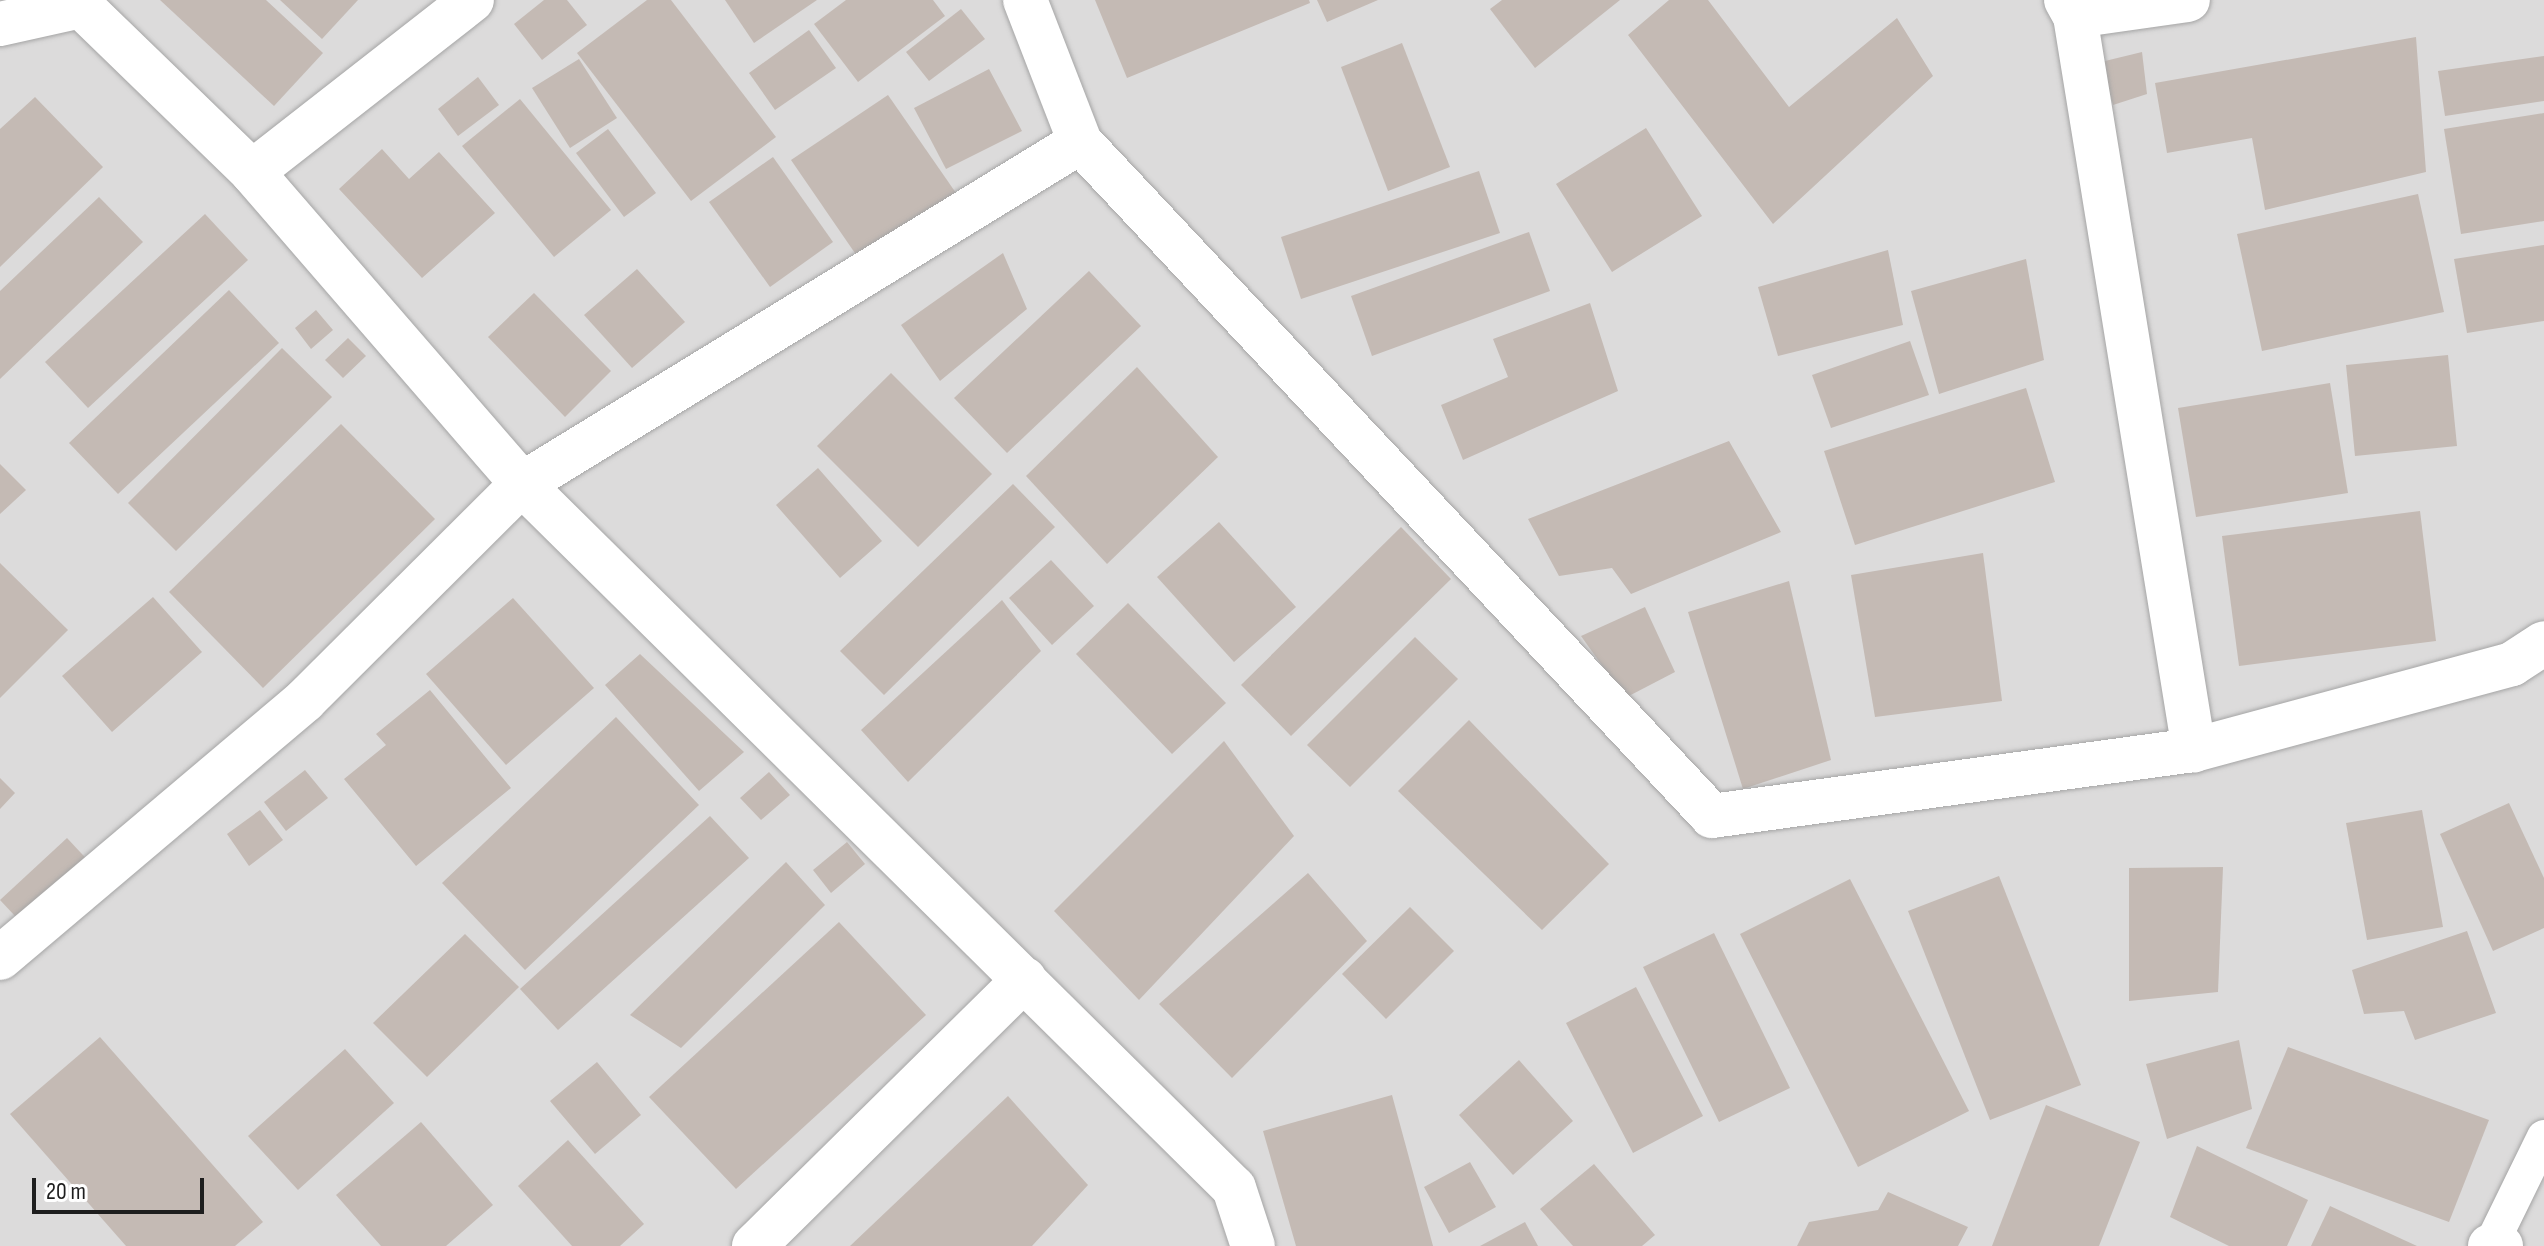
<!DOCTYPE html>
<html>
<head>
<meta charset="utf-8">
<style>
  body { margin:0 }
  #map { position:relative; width:2544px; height:1246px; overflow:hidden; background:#efebe5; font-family:"Sofia Sans Condensed",sans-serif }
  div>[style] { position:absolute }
  .residential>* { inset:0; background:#dcdbdb }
  .building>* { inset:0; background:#c4bab4 }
  .roads { filter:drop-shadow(0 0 2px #a5a5a5) drop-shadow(0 0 2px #a5a5a5) }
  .service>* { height:34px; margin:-17px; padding:0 17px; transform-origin:17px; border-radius:17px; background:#fff }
  .minor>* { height:44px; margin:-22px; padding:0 22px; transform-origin:22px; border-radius:22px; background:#fff }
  span { translate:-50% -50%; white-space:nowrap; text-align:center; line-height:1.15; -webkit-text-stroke:7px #fff; paint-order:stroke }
  .scale { position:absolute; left:32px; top:1178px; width:172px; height:36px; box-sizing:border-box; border:4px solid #1e1e1e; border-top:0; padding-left:10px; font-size:24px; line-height:28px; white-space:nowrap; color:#1e1e1e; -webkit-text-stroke:6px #fff; paint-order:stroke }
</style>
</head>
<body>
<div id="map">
  <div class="residential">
    <div style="clip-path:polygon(0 0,2544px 0,2544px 1246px,0 1246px)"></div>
  </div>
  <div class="building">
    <div style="clip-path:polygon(160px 0,266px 0,323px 53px,274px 106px)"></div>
    <div style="clip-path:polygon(280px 0,358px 0,322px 39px)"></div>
    <div style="clip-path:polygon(544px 0,567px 0,587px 25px,542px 60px,514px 24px)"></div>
    <div style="clip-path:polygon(647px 0,671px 0,776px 137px,691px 201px,577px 53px)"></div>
    <div style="clip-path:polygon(725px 0,817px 0,754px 43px)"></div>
    <div style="clip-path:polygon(846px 0,933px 0,945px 16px,858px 82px,814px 24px)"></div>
    <div style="clip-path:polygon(1095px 0,1309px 0,1310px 3px,1127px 78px)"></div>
    <div style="clip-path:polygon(1317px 0,1378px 0,1327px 22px)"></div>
    <div style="clip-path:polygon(1502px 0,1620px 0,1535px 68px,1490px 9px)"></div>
    <div style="clip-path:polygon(1669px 0,1708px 0,1789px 107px,1897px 18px,1933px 76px,1773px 224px,1628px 35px)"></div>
    <div style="clip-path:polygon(961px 9px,985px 39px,929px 81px,906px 52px)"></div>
    <div style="clip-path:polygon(809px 30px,836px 68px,775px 110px,749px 73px)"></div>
    <div style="clip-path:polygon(2416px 37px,2426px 172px,2265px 210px,2252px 138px,2167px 153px,2155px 83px)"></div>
    <div style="clip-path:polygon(1402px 43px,1450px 167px,1388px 191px,1341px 67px)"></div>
    <div style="clip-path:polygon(2142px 52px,2147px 94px,2113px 105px,2101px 62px)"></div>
    <div style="clip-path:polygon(2544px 56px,2544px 101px,2445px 116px,2438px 71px)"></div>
    <div style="clip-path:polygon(579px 59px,617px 118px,570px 148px,532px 88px)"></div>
    <div style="clip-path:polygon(989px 69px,1022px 131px,946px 169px,914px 108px)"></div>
    <div style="clip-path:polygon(478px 77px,499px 105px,458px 136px,438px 109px)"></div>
    <div style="clip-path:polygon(888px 95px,956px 193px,859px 259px,791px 160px)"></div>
    <div style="clip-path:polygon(35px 97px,103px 167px,0 267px,0 129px)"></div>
    <div style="clip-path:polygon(520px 99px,611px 210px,554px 257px,462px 146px)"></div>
    <div style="clip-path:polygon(2544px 113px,2544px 221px,2461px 234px,2444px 129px)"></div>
    <div style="clip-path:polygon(1646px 128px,1702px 216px,1612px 272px,1556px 184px)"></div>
    <div style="clip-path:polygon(608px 129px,656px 193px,624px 217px,576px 153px)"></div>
    <div style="clip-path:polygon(382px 149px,409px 179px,439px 152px,495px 213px,422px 278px,339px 189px)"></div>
    <div style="clip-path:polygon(773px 157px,833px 242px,770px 287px,709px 202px)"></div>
    <div style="clip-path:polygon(1479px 171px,1500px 233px,1301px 299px,1281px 237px)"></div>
    <div style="clip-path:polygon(2418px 194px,2444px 312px,2262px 351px,2237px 234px)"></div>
    <div style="clip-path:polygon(99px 197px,143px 242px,0 379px,0 291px)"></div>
    <div style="clip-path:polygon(205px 214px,248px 260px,88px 408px,45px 362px)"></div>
    <div style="clip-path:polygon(1529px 232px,1550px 291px,1372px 356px,1351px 296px)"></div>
    <div style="clip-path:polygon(2544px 245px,2544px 321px,2467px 333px,2454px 259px)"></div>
    <div style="clip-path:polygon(1888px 250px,1903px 325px,1778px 356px,1758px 287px)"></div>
    <div style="clip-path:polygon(1003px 253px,1027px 309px,940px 381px,901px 325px)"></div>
    <div style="clip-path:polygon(2026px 259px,2044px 360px,1939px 394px,1911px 291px)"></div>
    <div style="clip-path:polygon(637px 269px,685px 322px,632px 368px,584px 315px)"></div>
    <div style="clip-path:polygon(1089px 271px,1141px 326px,1007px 453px,954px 398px)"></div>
    <div style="clip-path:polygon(229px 290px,279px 343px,118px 494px,69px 443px)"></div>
    <div style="clip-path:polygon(534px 293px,611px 371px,565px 417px,488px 337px)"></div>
    <div style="clip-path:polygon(1590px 303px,1618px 391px,1463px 460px,1441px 405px,1508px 377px,1493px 339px)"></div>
    <div style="clip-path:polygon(316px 310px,333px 330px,311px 349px,295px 328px)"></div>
    <div style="clip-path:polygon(348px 338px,366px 356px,343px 378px,325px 360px)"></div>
    <div style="clip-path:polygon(1910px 341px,1929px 395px,1831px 428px,1812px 375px)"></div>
    <div style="clip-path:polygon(282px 348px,332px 397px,176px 551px,128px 503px)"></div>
    <div style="clip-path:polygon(2448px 355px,2457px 446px,2355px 456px,2346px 365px)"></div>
    <div style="clip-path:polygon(1137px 367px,1218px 457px,1107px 564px,1026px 476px)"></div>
    <div style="clip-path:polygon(891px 373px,992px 474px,918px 547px,817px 446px)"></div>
    <div style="clip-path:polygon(2330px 383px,2348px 493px,2196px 517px,2178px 408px)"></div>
    <div style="clip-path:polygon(2026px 388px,2055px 482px,1855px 545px,1824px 451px)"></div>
    <div style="clip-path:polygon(341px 424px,435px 519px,263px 688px,169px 592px)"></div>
    <div style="clip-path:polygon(1729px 441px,1781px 532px,1631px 594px,1612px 568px,1559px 576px,1528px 519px)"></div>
    <div style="clip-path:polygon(0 464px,26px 490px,0 514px)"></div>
    <div style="clip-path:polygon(818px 468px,882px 541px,840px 578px,776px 505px)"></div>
    <div style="clip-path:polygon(1013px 484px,1055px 527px,884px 695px,840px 651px)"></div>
    <div style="clip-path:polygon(2420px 511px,2436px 641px,2239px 666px,2222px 536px)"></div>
    <div style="clip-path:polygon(1219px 522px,1296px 607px,1234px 662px,1157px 577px)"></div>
    <div style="clip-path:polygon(1401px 527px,1451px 579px,1291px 736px,1241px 685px)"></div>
    <div style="clip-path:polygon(1983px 553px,2002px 701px,1875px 717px,1851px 575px)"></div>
    <div style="clip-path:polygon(1051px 560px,1094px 606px,1052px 645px,1009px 598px)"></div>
    <div style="clip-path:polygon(0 563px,68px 630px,0 698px)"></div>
    <div style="clip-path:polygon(1789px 581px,1831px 760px,1743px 789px,1688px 612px)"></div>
    <div style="clip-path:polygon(153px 597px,202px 652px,112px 732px,62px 676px)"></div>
    <div style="clip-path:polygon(513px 598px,594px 688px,506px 765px,426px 674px)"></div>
    <div style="clip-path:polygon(1002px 600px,1041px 651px,908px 782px,861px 730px)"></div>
    <div style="clip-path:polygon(1128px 603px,1226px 703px,1172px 754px,1076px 654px)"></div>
    <div style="clip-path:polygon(1645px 607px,1675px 672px,1625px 698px,1581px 636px)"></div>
    <div style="clip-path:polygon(1415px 637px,1458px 679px,1350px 787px,1307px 745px)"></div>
    <div style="clip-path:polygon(640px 654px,744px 752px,699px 791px,605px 685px)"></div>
    <div style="clip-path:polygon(430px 690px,511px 788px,416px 866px,344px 779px,386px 745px,376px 734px)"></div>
    <div style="clip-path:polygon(616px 717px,699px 805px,525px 970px,442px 883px)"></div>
    <div style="clip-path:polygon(1469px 720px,1609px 864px,1542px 930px,1398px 791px)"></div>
    <div style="clip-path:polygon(1224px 741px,1294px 836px,1139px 1000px,1054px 911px)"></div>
    <div style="clip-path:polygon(305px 770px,328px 798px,286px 831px,264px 802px)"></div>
    <div style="clip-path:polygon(769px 772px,790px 795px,761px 820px,740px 798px)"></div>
    <div style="clip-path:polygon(0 778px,15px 793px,0 809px)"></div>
    <div style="clip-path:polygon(2509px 803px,2544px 878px,2544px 928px,2493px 951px,2440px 834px)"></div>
    <div style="clip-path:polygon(260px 810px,283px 840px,249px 866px,227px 834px)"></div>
    <div style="clip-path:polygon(2422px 810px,2443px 927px,2367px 940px,2346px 823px)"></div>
    <div style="clip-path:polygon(710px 816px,749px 858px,558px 1030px,520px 989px)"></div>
    <div style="clip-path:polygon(67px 838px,95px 868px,29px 931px,0 900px)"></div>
    <div style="clip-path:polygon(847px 842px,865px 864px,831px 893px,813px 870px)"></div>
    <div style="clip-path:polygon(786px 862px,825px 905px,681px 1048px,630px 1015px)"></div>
    <div style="clip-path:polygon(2223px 867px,2218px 992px,2129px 1001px,2129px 868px)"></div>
    <div style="clip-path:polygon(1308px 873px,1367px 941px,1232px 1078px,1159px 1004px)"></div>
    <div style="clip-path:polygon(1999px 876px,2081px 1085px,1990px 1120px,1908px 911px)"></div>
    <div style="clip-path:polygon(1850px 879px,1969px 1111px,1858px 1167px,1740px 934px)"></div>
    <div style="clip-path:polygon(1410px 907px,1454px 951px,1386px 1019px,1342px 974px)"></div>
    <div style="clip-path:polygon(839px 922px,926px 1015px,736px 1189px,649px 1097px)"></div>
    <div style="clip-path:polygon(2467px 931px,2496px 1013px,2415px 1040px,2404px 1011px,2364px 1014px,2352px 970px)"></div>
    <div style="clip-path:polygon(1714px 933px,1790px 1088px,1719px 1122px,1643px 967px)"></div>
    <div style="clip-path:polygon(465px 934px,519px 987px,427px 1077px,373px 1023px)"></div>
    <div style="clip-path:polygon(1636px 987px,1703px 1116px,1633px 1153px,1566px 1023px)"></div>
    <div style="clip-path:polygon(100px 1037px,263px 1222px,235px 1246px,126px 1246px,10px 1114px)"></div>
    <div style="clip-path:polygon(2239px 1040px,2252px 1109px,2167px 1139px,2146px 1064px)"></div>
    <div style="clip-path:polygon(2288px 1047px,2489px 1120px,2449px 1222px,2246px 1148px)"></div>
    <div style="clip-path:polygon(345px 1049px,394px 1103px,298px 1190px,248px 1136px)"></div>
    <div style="clip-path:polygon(1519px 1060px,1573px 1121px,1513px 1175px,1459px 1115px)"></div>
    <div style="clip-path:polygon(597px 1062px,641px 1115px,595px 1154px,550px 1101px)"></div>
    <div style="clip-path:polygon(1392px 1095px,1433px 1246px,1296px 1246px,1263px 1131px)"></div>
    <div style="clip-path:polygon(1008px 1096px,1088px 1185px,1032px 1246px,850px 1246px)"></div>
    <div style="clip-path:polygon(2046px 1105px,2140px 1142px,2099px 1246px,1992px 1246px)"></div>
    <div style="clip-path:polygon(421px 1122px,493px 1205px,446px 1246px,381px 1246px,336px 1195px)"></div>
    <div style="clip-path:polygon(568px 1140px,644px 1224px,620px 1246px,572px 1246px,518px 1186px)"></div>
    <div style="clip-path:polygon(2197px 1146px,2308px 1200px,2287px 1246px,2229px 1246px,2170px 1217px)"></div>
    <div style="clip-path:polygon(1470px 1162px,1496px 1207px,1449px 1233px,1424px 1187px)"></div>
    <div style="clip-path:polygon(1594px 1164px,1655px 1235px,1642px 1246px,1573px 1246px,1540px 1209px)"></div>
    <div style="clip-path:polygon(1888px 1192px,1968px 1227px,1958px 1246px,1797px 1246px,1809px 1222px,1878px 1210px)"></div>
    <div style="clip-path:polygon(2330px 1206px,2417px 1246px,2311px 1246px)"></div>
    <div style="clip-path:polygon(1525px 1222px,1538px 1246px,1480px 1246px)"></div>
  </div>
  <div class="roads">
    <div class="service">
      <div style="left:2492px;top:1243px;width:118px;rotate:-63.9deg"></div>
    </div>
    <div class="minor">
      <div style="left:1025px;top:0;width:152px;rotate:68.8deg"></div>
      <div style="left:1080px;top:142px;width:924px;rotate:46.84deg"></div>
      <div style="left:1712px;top:816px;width:486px;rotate:-7.8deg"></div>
      <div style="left:2194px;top:750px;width:329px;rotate:-15.1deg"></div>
      <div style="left:2512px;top:664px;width:38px;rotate:-33deg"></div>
      <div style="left:2066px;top:0;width:18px;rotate:61deg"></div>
      <div style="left:2075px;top:16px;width:744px;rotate:80.79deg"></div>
      <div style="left:2075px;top:16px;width:114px;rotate:-8.1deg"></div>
      <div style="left:0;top:24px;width:83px;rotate:-12.5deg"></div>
      <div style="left:81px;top:6px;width:238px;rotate:44.1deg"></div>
      <div style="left:252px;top:172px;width:413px;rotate:49.1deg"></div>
      <div style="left:522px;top:484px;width:1001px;rotate:44.68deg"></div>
      <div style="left:1234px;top:1188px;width:61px;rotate:71.9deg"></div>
      <div style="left:252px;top:172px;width:279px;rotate:-38deg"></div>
      <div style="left:0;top:958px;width:399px;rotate:-40.2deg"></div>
      <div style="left:305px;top:700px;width:306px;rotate:-44.9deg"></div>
      <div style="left:522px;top:484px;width:654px;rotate:-31.5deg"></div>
      <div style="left:754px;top:1246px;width:380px;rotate:-44.6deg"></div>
      <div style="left:2490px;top:1246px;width:11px"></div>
    </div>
  </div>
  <div class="scale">20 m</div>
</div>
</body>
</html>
